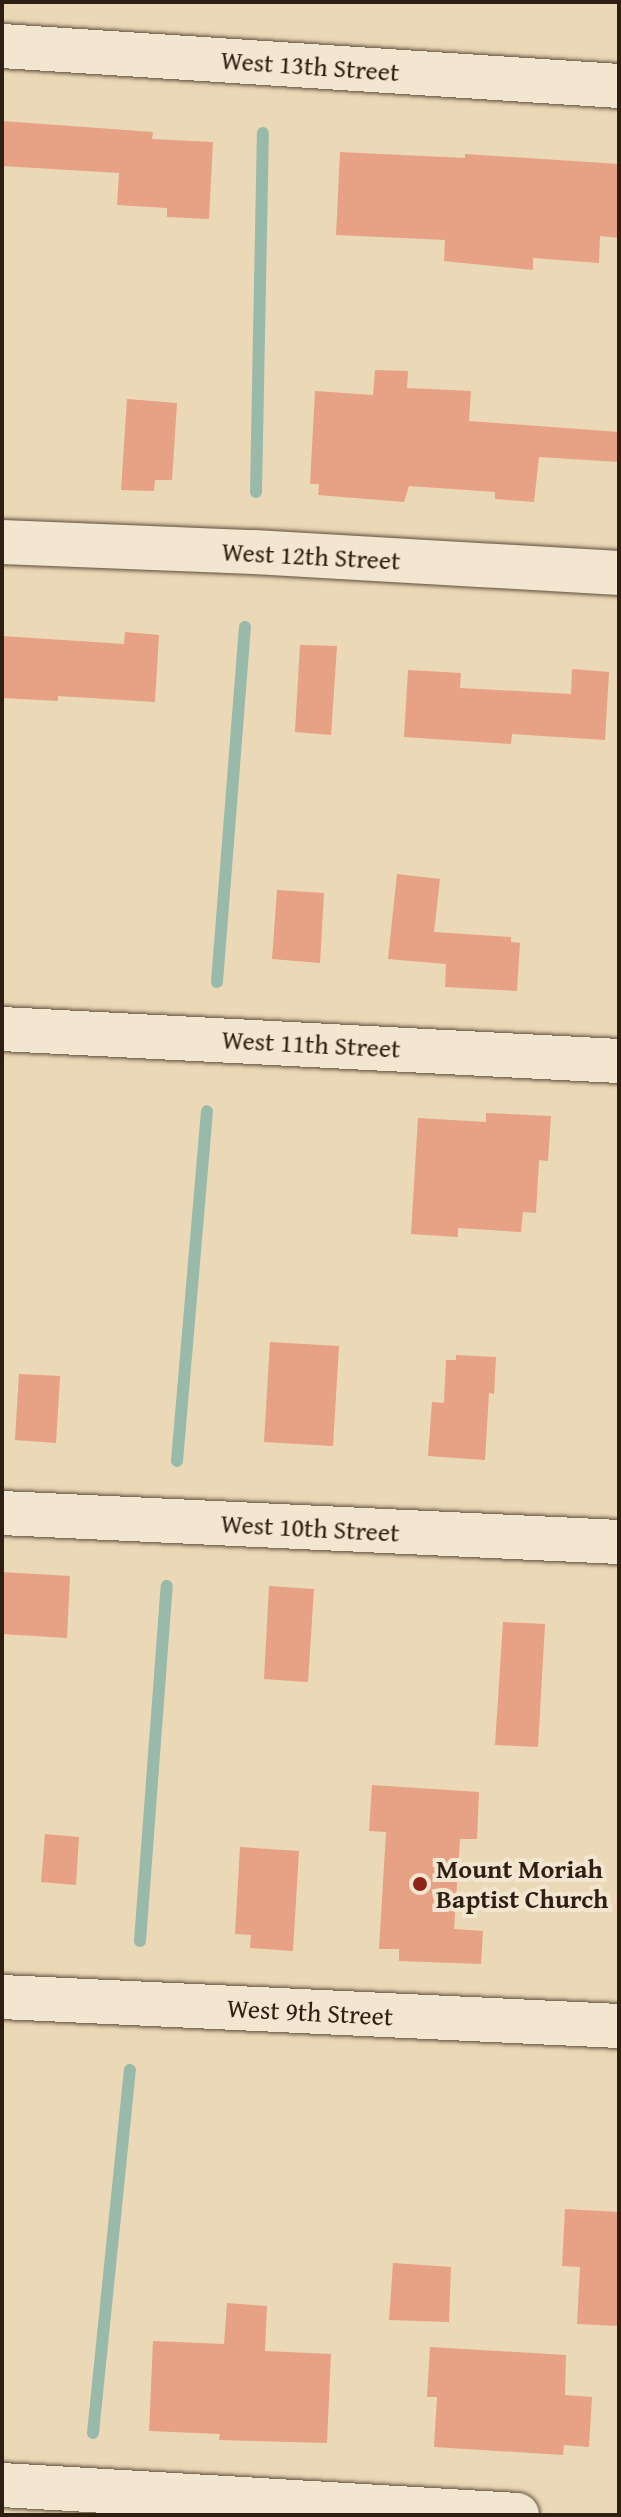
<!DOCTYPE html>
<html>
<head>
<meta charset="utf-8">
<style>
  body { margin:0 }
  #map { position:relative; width:621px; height:2517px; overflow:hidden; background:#ebd8b6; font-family:"Gentium Book Plus",serif }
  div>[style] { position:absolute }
  .stream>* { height:12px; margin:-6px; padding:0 6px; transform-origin:6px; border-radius:6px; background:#99baab }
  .building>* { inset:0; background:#e7a185 }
  .roads { filter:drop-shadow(0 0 2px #5d4d3b) drop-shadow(0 0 2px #5d4d3b) }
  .street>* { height:44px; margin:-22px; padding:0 22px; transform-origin:22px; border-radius:22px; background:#f2e6d0 }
  .secondary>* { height:44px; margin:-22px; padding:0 22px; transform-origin:22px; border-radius:22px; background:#f2e6d0 }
  .dots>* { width:22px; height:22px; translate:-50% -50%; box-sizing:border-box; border:4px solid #f2e6d0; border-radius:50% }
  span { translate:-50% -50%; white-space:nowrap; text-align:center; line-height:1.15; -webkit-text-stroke:8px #f2e6d0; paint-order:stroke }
  .street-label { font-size:26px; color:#2e1f12 }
  .poi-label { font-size:26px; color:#2e1f12; font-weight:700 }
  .left { translate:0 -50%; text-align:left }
  .frame { position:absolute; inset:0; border:4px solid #2e1f12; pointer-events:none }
</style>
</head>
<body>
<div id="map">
  <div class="stream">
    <div style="left:256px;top:492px;width:359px;rotate:-88.9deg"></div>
    <div style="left:217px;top:982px;width:356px;rotate:-85.5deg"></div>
    <div style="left:177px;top:1461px;width:351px;rotate:-85.1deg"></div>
    <div style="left:140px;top:1941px;width:356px;rotate:-85.7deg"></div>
    <div style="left:93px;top:2433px;width:365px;rotate:-84.2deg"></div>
  </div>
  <div class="building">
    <div style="clip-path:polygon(2px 121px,153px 132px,152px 139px,213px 142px,209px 219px,167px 217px,167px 208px,117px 205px,119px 173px,2px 166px)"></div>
    <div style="clip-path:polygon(340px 152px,465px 158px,465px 154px,619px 164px,619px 238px,600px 236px,599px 263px,533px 258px,533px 270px,444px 261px,445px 240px,336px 235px)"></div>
    <div style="clip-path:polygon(375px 370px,408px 371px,407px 388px,471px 391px,469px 421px,619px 432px,619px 462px,539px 457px,534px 502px,495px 499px,495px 492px,409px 486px,404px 502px,318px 495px,319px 484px,310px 484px,315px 391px,373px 395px)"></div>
    <div style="clip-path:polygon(127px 399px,177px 403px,172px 480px,155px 480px,154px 491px,121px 490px)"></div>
    <div style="clip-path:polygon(125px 632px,159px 635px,155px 702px,58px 696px,58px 701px,2px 698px,2px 636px,124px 644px)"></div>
    <div style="clip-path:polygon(300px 645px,337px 646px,331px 735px,295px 732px)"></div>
    <div style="clip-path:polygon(572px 669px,609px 672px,605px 740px,512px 734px,511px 744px,404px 737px,408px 670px,461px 673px,460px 688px,571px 694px)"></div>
    <div style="clip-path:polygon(397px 874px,440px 879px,434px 932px,511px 937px,511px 942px,520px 943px,517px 991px,445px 987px,446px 964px,388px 959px)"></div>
    <div style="clip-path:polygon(277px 890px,324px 893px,320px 963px,272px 959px)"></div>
    <div style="clip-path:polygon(486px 1113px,551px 1116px,548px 1161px,539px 1160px,536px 1213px,523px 1212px,521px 1232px,458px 1228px,458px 1237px,411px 1234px,418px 1118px,486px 1122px)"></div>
    <div style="clip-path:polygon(270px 1342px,339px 1346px,333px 1446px,264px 1442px)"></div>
    <div style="clip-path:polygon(456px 1355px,496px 1357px,494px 1394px,489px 1393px,485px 1460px,428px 1456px,432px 1402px,444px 1403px,446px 1360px,456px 1360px)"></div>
    <div style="clip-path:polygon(19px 1374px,60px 1376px,56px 1443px,15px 1440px)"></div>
    <div style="clip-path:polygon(2px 1572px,70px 1576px,67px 1638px,2px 1634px)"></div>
    <div style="clip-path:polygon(269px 1586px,314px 1589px,308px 1682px,264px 1679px)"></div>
    <div style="clip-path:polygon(503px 1622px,545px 1624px,538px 1747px,495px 1745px)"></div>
    <div style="clip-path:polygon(372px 1785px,479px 1792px,477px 1839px,460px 1839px,454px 1929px,483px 1931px,481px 1964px,399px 1961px,399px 1949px,379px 1949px,386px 1832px,369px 1831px)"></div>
    <div style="clip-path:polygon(45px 1834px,79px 1837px,76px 1885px,41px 1882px)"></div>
    <div style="clip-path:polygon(240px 1847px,299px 1851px,293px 1951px,250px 1948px,251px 1935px,235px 1934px)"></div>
    <div style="clip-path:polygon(565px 2209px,619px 2212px,619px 2326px,577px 2324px,580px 2267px,562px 2266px)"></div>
    <div style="clip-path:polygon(393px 2263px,451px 2267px,449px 2322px,389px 2320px)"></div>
    <div style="clip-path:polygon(227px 2303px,267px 2306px,265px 2351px,331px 2354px,327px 2443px,219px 2440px,220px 2434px,149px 2431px,153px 2341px,224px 2344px)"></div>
    <div style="clip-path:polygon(430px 2347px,566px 2355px,565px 2395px,592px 2397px,589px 2447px,564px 2445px,563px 2455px,434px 2447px,437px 2397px,427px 2397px)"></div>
  </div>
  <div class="roads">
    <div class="street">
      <div style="left:2px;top:542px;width:252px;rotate:2.3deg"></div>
      <div style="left:254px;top:552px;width:366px;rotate:3.3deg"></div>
      <div style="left:2px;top:1029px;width:618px;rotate:2.97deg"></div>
      <div style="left:2px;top:1513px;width:618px;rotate:2.69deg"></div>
      <div style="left:2px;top:1997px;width:618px;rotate:2.69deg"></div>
      <div style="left:2px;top:2485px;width:516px;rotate:3.33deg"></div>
    </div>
    <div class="secondary">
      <div style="left:2px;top:46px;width:618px;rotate:3.71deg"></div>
    </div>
  </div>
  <div class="dots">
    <div style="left:420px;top:1884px;background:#8f2418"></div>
  </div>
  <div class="street-label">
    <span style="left:310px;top:66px;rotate:4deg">West 13th Street</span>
    <span style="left:311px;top:556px;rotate:3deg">West 12th Street</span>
    <span style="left:311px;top:1044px;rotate:3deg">West 11th Street</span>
    <span style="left:310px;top:1528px;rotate:3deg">West 10th Street</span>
    <span style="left:310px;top:2012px;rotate:3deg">West 9th Street</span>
  </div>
  <div class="poi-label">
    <span class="left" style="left:436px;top:1884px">Mount Moriah<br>Baptist Church</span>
  </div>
  <div class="frame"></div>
</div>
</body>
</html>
